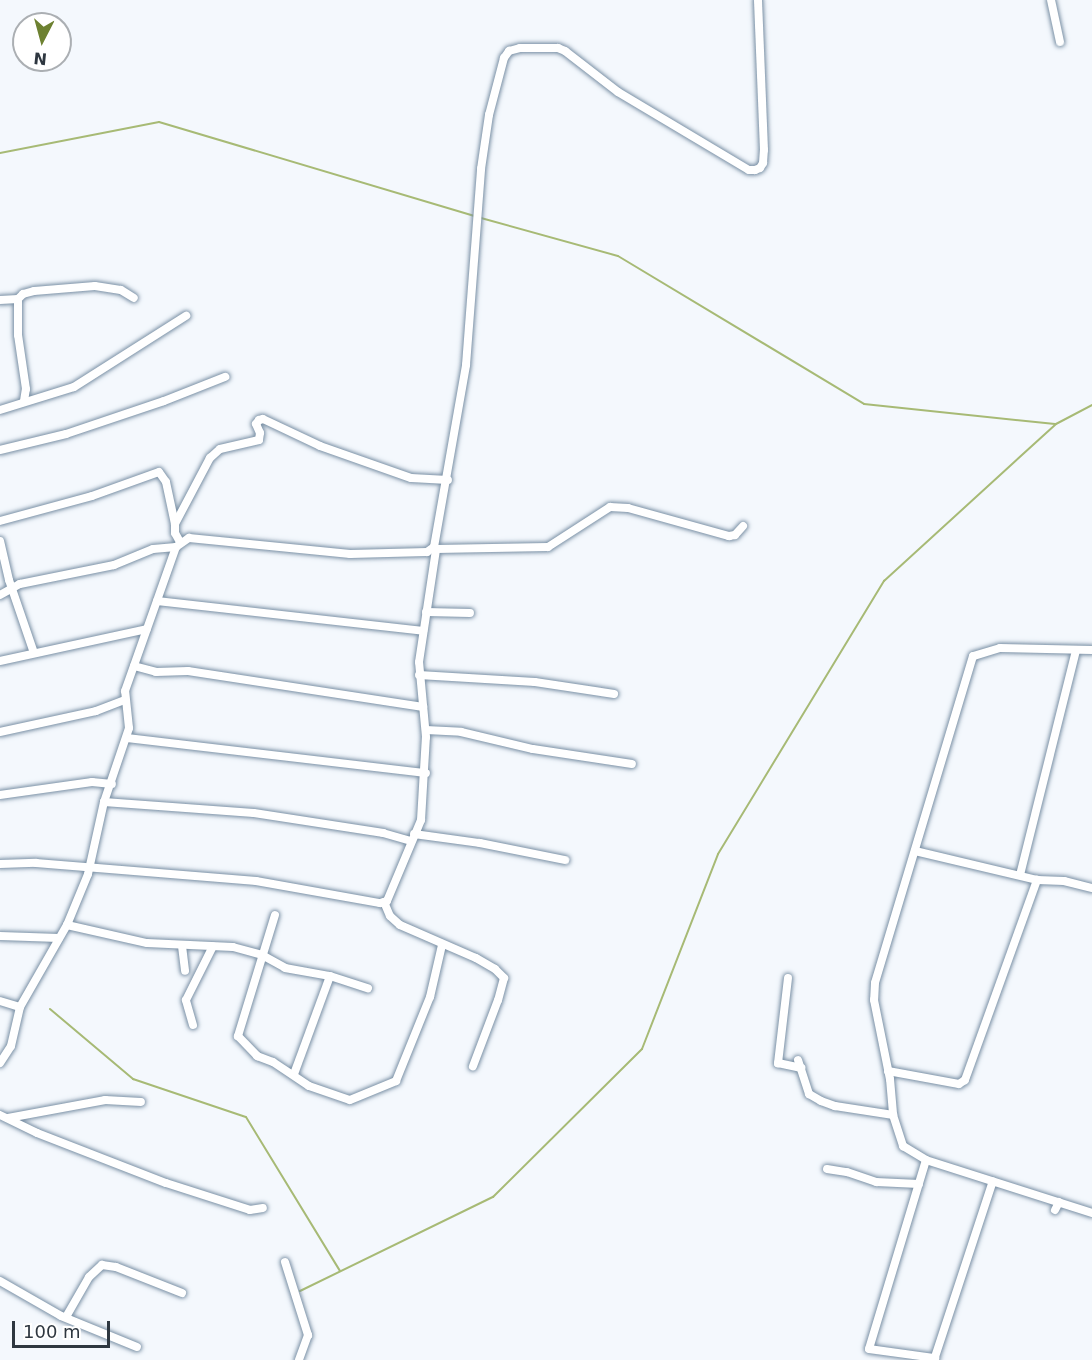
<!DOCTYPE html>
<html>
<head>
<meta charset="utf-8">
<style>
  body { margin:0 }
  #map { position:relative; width:1092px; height:1360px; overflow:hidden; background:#f4f8fd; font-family:"DejaVu Sans",sans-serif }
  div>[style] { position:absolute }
  .stream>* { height:2px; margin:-1px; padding:0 1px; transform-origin:1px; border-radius:1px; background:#a7ba75 }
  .roads { filter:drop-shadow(0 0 2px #7a90a5) drop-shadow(0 0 2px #7a90a5) }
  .minor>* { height:8px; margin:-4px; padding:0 4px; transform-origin:4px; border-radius:4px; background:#fff }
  span { translate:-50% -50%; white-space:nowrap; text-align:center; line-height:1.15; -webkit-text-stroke:4.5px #fff; paint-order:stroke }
  .north { position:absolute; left:12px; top:12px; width:60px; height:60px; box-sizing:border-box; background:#fff; border:2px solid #abafb3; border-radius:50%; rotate:186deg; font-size:16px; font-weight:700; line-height:24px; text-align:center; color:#2e3740 }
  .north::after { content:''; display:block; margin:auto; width:21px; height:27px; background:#6d8131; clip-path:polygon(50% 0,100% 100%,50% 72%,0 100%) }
  .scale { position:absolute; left:12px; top:1321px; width:98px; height:27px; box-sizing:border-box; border:3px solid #2e3740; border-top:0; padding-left:8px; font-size:18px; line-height:21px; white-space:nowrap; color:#2e3740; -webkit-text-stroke:4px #fff; paint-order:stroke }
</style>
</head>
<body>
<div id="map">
  <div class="stream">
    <div style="left:0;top:153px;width:162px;rotate:-11deg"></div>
    <div style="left:159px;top:122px;width:330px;rotate:16.6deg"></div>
    <div style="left:481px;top:218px;width:142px;rotate:15.5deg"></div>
    <div style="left:618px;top:256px;width:287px;rotate:31deg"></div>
    <div style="left:864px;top:404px;width:192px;rotate:6deg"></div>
    <div style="left:50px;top:1009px;width:109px;rotate:40.1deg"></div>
    <div style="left:133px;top:1079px;width:119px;rotate:18.6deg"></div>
    <div style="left:246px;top:1117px;width:180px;rotate:58.6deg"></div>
    <div style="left:300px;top:1291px;width:215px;rotate:-26deg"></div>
    <div style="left:493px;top:1197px;width:210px;rotate:-44.8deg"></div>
    <div style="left:642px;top:1049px;width:209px;rotate:-68.7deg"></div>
    <div style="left:718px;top:854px;width:320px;rotate:-58.7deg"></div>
    <div style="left:884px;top:581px;width:233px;rotate:-42.4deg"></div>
    <div style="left:1056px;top:424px;width:41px;rotate:-27.8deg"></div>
  </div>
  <div class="roads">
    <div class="minor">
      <div style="left:1051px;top:0;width:43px;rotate:77.9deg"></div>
      <div style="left:0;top:300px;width:18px;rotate:-3deg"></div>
      <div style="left:24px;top:401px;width:12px;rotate:-81deg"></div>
      <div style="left:26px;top:389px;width:55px;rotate:-98.4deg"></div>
      <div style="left:18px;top:335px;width:36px;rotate:-90deg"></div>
      <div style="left:18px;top:299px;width:7px;rotate:-45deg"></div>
      <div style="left:23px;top:294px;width:11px;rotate:-15deg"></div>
      <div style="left:34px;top:291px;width:61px;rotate:-4.7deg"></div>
      <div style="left:95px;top:286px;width:26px;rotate:9deg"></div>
      <div style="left:121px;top:290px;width:15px;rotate:32deg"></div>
      <div style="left:0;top:410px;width:77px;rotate:-17.3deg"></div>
      <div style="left:74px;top:387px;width:133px;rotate:-32.4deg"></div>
      <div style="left:0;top:450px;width:68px;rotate:-13.6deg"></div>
      <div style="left:66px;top:434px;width:103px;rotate:-18.6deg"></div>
      <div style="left:164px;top:401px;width:66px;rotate:-21.5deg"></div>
      <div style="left:0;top:521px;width:95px;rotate:-15.2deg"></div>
      <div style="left:92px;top:496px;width:71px;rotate:-19.7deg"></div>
      <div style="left:159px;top:472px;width:12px;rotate:55deg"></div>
      <div style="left:166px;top:482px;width:43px;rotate:77.9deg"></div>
      <div style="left:0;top:541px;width:40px;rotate:77deg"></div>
      <div style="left:9px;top:580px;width:77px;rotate:71.1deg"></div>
      <div style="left:180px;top:542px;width:10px;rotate:-119deg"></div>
      <div style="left:175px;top:533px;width:9px;rotate:-90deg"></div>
      <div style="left:175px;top:524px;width:75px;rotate:-62.1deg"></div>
      <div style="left:210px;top:458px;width:13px;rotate:-42deg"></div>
      <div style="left:220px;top:449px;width:40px;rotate:-13deg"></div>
      <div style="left:259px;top:440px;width:7px;rotate:-82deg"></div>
      <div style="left:260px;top:433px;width:10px;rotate:-114deg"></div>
      <div style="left:256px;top:424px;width:5px;rotate:-53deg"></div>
      <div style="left:259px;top:420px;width:4px;rotate:-14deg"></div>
      <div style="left:263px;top:419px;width:63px;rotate:25.3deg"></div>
      <div style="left:320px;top:446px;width:96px;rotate:19.4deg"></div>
      <div style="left:411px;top:478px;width:37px;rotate:3deg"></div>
      <div style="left:436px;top:549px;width:112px;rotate:-1deg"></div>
      <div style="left:548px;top:547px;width:74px;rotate:-32.8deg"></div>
      <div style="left:610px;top:507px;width:18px;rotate:3deg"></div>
      <div style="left:628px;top:508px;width:105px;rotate:15.5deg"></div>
      <div style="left:729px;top:536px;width:6px;rotate:-9deg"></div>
      <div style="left:735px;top:535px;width:12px;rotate:-48deg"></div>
      <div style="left:0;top:595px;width:23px;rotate:-29deg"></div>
      <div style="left:20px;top:584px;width:96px;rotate:-11.4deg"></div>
      <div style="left:114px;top:565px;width:42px;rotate:-22.3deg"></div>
      <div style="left:153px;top:549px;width:23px;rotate:-5deg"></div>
      <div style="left:157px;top:601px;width:268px;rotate:6.4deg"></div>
      <div style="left:426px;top:612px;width:44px;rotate:1.3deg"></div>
      <div style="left:1092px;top:650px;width:92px;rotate:-178.8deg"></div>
      <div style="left:1000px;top:648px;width:28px;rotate:163deg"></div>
      <div style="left:973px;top:656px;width:341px;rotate:106.7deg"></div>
      <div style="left:875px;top:983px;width:17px;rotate:93deg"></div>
      <div style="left:874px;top:1000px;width:81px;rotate:78.6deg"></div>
      <div style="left:890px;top:1079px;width:36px;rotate:85deg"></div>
      <div style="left:893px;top:1115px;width:33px;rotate:72deg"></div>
      <div style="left:903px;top:1146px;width:27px;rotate:31deg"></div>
      <div style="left:926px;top:1160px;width:174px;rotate:17.7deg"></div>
      <div style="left:0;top:661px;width:150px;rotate:-12.3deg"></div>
      <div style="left:134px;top:666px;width:23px;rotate:15deg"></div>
      <div style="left:156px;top:672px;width:32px;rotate:-2deg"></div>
      <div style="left:188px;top:671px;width:238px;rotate:8.7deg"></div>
      <div style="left:419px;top:675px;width:116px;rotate:3.5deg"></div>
      <div style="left:535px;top:682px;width:80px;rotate:8.6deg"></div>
      <div style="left:426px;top:730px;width:35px;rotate:3deg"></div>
      <div style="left:461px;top:732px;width:74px;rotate:13.3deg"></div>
      <div style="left:533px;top:749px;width:100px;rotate:8.6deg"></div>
      <div style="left:0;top:732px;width:98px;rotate:-12.3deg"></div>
      <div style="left:96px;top:711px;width:31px;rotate:-21deg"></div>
      <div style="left:127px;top:738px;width:301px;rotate:6.7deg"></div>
      <div style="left:0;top:795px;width:93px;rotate:-8deg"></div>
      <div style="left:92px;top:782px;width:20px;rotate:6deg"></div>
      <div style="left:104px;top:802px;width:150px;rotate:4.2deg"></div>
      <div style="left:254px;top:813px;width:131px;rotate:8.8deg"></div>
      <div style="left:383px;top:833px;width:29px;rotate:16deg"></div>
      <div style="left:414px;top:834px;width:67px;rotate:7.8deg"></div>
      <div style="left:480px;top:843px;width:87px;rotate:11.3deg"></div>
      <div style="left:915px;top:851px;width:125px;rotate:13.4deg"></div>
      <div style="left:1037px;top:880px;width:27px;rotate:2deg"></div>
      <div style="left:1064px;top:881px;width:29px;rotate:14deg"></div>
      <div style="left:0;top:864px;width:36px;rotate:-2deg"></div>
      <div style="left:36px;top:863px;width:221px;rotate:4.7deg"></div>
      <div style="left:256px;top:881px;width:126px;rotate:10.1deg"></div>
      <div style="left:380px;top:903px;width:7px;rotate:-16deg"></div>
      <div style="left:387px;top:901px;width:88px;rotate:-67.2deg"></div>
      <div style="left:421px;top:820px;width:83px;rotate:-86.6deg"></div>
      <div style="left:426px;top:737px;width:75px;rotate:-95.3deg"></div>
      <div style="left:419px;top:662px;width:114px;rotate:-81.4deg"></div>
      <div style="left:436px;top:549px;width:3px;rotate:-135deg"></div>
      <div style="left:1020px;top:875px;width:231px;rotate:-76deg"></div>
      <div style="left:384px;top:902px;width:15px;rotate:67deg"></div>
      <div style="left:390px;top:916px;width:13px;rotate:42deg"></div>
      <div style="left:400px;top:925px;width:83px;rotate:23.5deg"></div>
      <div style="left:476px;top:958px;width:22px;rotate:30deg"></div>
      <div style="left:495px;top:969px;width:13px;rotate:45deg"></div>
      <div style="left:504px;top:978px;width:23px;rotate:105deg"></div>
      <div style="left:498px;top:1000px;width:71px;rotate:110.7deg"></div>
      <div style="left:275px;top:915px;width:127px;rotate:107deg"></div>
      <div style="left:238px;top:1036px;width:28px;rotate:46deg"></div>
      <div style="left:257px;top:1056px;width:17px;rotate:21deg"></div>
      <div style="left:273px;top:1062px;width:43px;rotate:33.7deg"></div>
      <div style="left:309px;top:1086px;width:43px;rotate:18.9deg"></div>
      <div style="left:350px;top:1100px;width:50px;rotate:-22.4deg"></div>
      <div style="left:396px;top:1081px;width:91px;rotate:-68deg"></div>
      <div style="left:430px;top:997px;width:53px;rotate:-77deg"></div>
      <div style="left:67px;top:925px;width:82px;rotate:12.7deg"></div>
      <div style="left:147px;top:943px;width:86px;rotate:2.7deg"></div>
      <div style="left:233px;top:947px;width:30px;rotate:15deg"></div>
      <div style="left:262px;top:955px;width:26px;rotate:29deg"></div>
      <div style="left:285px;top:968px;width:46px;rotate:10.1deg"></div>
      <div style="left:330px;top:976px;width:40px;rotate:18deg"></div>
      <div style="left:0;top:936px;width:59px;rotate:1.9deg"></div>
      <div style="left:182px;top:946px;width:25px;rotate:83deg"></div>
      <div style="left:788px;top:978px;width:86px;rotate:96.7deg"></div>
      <div style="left:778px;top:1063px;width:24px;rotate:12deg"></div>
      <div style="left:0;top:1001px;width:21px;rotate:17deg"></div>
      <div style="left:193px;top:1025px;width:26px;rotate:-106deg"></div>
      <div style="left:186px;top:1000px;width:60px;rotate:-63.4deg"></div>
      <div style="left:798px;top:1060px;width:36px;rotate:72deg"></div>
      <div style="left:809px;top:1094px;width:14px;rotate:30deg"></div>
      <div style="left:821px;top:1101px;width:15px;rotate:20deg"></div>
      <div style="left:835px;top:1106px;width:59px;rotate:8.8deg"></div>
      <div style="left:0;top:1063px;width:20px;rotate:-57deg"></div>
      <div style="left:11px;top:1046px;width:40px;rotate:-77deg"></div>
      <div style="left:20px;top:1007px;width:95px;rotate:-60.2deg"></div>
      <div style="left:67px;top:925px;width:55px;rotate:-67.6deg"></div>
      <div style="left:88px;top:874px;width:74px;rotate:-77.5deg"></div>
      <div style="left:104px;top:802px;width:78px;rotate:-71.3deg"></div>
      <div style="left:129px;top:728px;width:37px;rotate:-96deg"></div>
      <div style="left:125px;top:691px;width:153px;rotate:-70.5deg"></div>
      <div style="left:176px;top:547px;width:16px;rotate:-35deg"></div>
      <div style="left:189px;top:538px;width:162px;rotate:5.7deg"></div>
      <div style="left:350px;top:554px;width:77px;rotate:-1.5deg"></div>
      <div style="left:427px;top:552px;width:9px;rotate:-36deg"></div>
      <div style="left:434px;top:547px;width:185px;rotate:-80deg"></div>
      <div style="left:466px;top:365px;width:197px;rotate:-85.6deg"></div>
      <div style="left:481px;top:169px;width:55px;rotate:-81.6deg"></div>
      <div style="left:489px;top:115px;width:59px;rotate:-75.3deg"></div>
      <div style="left:504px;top:58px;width:9px;rotate:-54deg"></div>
      <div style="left:509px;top:51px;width:11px;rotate:-15deg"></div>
      <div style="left:520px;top:48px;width:38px"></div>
      <div style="left:558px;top:48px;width:8px;rotate:23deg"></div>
      <div style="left:565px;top:51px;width:67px;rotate:37.7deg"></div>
      <div style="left:618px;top:92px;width:152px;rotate:30.8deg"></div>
      <div style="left:749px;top:170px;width:6px"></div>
      <div style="left:755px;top:170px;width:5px;rotate:-22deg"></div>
      <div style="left:760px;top:168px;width:6px;rotate:-59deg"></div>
      <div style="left:763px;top:163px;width:13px;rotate:-86deg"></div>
      <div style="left:764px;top:150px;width:150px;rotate:-92.3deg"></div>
      <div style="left:888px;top:1071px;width:72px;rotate:10.4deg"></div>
      <div style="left:959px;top:1084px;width:7px;rotate:-34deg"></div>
      <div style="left:965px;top:1080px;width:213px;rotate:-70.2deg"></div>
      <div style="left:294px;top:1074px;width:104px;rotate:-69.8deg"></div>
      <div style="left:0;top:1115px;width:41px;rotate:25.9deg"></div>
      <div style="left:37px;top:1133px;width:138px;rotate:21.2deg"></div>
      <div style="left:166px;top:1183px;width:88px;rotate:17.8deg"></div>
      <div style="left:250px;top:1210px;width:13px;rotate:-9deg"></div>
      <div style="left:8px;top:1118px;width:99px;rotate:-10.5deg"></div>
      <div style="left:105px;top:1100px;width:36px;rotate:3deg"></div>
      <div style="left:926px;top:1160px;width:197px;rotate:106.8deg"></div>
      <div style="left:869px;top:1349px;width:67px;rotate:7.8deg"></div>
      <div style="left:827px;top:1169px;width:20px;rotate:9deg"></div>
      <div style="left:847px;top:1172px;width:31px;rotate:19deg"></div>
      <div style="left:876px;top:1182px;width:43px;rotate:2.7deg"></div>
      <div style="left:1055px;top:1210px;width:9px;rotate:-63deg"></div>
      <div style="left:285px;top:1262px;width:77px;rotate:72.5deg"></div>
      <div style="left:308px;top:1335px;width:27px;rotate:110deg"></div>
      <div style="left:0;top:1281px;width:70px;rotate:29.8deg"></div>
      <div style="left:61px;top:1316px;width:82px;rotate:22.2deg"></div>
      <div style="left:66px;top:1317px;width:46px;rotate:-60.1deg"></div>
      <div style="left:89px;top:1277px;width:18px;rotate:-43deg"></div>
      <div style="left:102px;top:1265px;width:14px;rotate:8deg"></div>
      <div style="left:116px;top:1267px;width:71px;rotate:21.5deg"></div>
      <div style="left:934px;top:1360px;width:188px;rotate:-71.8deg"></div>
    </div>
  </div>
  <div class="north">N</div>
  <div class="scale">100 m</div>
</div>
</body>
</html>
